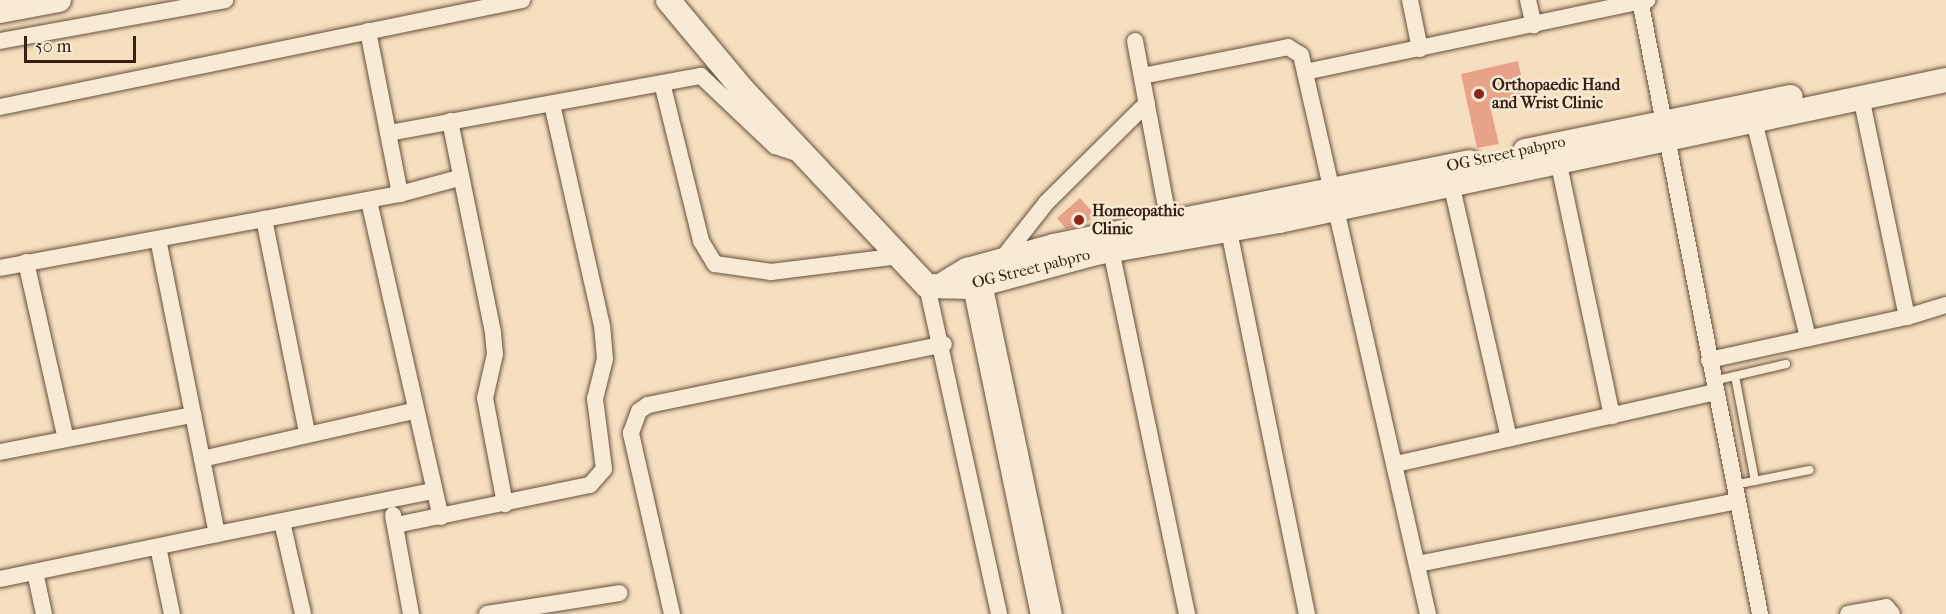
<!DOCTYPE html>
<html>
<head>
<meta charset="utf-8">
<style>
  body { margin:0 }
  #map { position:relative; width:1946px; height:614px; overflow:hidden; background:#f5dfbe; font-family:"IM FELL French Canon",serif }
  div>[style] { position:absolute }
  .building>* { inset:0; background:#e7a289 }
  .roads { filter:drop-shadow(0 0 2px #66503d) drop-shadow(0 0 2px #66503d) }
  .lane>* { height:8px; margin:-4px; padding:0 4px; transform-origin:4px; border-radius:4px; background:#f8ead5 }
  .street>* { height:16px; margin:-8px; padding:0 8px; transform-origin:8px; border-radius:8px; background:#f8ead5 }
  .secondary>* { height:24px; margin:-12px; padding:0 12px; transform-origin:12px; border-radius:12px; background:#f8ead5 }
  .dots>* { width:16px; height:16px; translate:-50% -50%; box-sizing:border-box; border:3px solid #f8ead5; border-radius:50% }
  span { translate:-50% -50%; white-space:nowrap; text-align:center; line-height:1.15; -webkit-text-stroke:5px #f8ead5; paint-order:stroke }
  .poi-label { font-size:16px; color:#372012; font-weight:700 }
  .left { translate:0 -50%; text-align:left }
  .street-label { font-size:16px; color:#372012 }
  .scale { position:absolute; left:24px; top:36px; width:112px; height:27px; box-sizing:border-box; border:3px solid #372012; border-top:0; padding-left:8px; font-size:18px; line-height:21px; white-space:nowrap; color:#372012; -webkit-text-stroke:4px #f8ead5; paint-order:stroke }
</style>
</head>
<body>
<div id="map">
  <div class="building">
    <div style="clip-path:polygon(1518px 61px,1526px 98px,1490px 106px,1499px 144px,1477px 148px,1461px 74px)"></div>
    <div style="clip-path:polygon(1080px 198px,1095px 215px,1084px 225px,1066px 229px,1057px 218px)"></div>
  </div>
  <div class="roads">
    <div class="lane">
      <div style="left:1735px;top:376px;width:107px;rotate:79.2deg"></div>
      <div style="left:1713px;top:381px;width:75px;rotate:-13.1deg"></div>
      <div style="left:1734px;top:485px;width:77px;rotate:-11.2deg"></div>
    </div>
    <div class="street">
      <div style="left:1410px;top:0;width:50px;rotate:78.5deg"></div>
      <div style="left:1528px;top:0;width:26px;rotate:77deg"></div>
      <div style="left:1640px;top:0;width:626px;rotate:78.94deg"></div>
      <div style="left:0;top:41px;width:229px;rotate:-10.3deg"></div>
      <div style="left:1135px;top:41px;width:184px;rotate:79.4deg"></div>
      <div style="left:1305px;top:72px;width:350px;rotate:-11.9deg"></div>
      <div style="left:1142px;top:76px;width:149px;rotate:-11.2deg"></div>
      <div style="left:1288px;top:47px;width:15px;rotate:32deg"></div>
      <div style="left:1301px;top:55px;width:573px;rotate:77.2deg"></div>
      <div style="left:662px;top:83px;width:163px;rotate:76.1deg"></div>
      <div style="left:701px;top:241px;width:27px;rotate:59deg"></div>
      <div style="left:715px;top:264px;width:57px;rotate:8.1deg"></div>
      <div style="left:771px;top:272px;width:129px;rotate:-7.1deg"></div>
      <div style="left:0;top:107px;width:533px;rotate:-11.58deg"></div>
      <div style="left:450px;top:121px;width:216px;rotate:78.5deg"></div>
      <div style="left:493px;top:333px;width:21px;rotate:85deg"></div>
      <div style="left:495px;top:354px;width:45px;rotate:102.8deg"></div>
      <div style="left:485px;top:398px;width:108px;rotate:79.3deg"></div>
      <div style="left:1754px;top:121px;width:224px;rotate:76deg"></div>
      <div style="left:389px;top:133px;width:317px;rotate:-10.4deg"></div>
      <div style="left:701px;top:76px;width:102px;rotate:43.4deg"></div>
      <div style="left:775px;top:146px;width:32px;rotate:18deg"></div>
      <div style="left:1558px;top:160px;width:262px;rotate:78.1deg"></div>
      <div style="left:1451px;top:183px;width:262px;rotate:77.2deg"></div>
      <div style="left:400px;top:194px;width:61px;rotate:-15.2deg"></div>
      <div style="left:369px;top:201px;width:324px;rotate:77.2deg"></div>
      <div style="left:264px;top:219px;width:218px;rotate:78.6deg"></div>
      <div style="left:1229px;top:231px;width:391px;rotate:78.5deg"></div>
      <div style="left:158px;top:239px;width:301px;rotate:78.7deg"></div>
      <div style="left:217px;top:534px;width:220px;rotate:-11.3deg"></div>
      <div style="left:1111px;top:250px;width:372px;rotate:78.2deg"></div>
      <div style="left:1002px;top:259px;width:71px;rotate:-51.8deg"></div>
      <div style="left:1046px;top:203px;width:142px;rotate:-44.7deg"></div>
      <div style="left:26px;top:262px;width:181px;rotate:77.3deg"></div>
      <div style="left:0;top:268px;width:407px;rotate:-10.5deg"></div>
      <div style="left:400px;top:194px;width:166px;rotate:-101.1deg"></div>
      <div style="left:984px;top:283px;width:338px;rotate:78.1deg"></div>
      <div style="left:927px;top:286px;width:336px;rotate:77.6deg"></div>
      <div style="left:971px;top:287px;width:334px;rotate:78.3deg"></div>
      <div style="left:1907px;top:317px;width:41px;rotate:-17.1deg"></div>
      <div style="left:1709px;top:360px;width:203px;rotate:-12.3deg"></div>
      <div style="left:1907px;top:317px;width:225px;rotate:-101.8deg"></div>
      <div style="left:0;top:452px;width:197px;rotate:-10.9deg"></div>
      <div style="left:202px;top:459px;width:216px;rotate:-12.8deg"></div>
      <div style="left:1396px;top:464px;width:327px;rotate:-12.7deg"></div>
      <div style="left:393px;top:515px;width:101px;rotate:79.7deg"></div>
      <div style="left:282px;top:522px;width:94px;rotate:77.1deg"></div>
      <div style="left:396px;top:525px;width:198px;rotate:-11.7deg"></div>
      <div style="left:590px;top:485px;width:21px;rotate:-49deg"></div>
      <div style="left:604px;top:469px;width:71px;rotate:-97.3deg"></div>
      <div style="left:595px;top:399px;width:41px;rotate:-76deg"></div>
      <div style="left:605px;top:359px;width:33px;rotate:-95deg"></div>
      <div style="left:602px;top:326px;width:227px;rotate:-102.7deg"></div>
      <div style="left:158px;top:547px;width:68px;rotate:78.2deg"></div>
      <div style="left:1417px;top:564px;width:326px;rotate:-11.1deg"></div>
      <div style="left:35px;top:572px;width:43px;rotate:77.9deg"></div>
      <div style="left:0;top:579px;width:222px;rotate:-11.7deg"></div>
      <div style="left:487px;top:614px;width:134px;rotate:-9deg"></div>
      <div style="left:672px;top:614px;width:186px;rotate:-102.8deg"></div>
      <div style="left:631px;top:433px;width:23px;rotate:-70deg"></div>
      <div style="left:639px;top:411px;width:11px;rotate:-34deg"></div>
      <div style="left:648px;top:405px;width:302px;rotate:-11.6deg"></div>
      <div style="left:1848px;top:614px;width:39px;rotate:-10deg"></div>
      <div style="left:1886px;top:607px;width:9px;rotate:49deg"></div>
    </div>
    <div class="secondary">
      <div style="left:668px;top:0;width:117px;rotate:50.2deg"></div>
      <div style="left:743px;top:90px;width:269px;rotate:46.8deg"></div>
      <div style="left:927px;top:286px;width:44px;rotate:1.3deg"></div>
      <div style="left:971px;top:287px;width:130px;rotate:-15.2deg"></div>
      <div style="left:1096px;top:253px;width:186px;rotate:-9.9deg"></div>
      <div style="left:1279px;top:221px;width:682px;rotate:-11.94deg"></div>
      <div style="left:0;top:11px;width:60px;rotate:-10.6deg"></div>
      <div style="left:1525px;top:151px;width:271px;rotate:-11.5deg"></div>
      <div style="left:945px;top:283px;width:26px;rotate:-31deg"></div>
      <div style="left:967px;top:270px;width:90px;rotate:-15.4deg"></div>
      <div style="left:1054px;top:246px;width:424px;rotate:-11.4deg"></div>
    </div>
  </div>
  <div class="dots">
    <div style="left:1479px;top:94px;background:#8f2418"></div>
    <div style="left:1079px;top:220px;background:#8f2418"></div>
  </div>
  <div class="poi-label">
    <span class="left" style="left:1492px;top:94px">Orthopaedic Hand<br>and Wrist Clinic</span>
    <span class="left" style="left:1092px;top:220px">Homeopathic<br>Clinic</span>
  </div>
  <div class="street-label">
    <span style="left:1506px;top:154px;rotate:-12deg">OG Street pabpro</span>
    <span style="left:1031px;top:269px;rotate:-14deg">OG Street pabpro</span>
  </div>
  <div class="scale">50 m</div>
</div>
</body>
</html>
